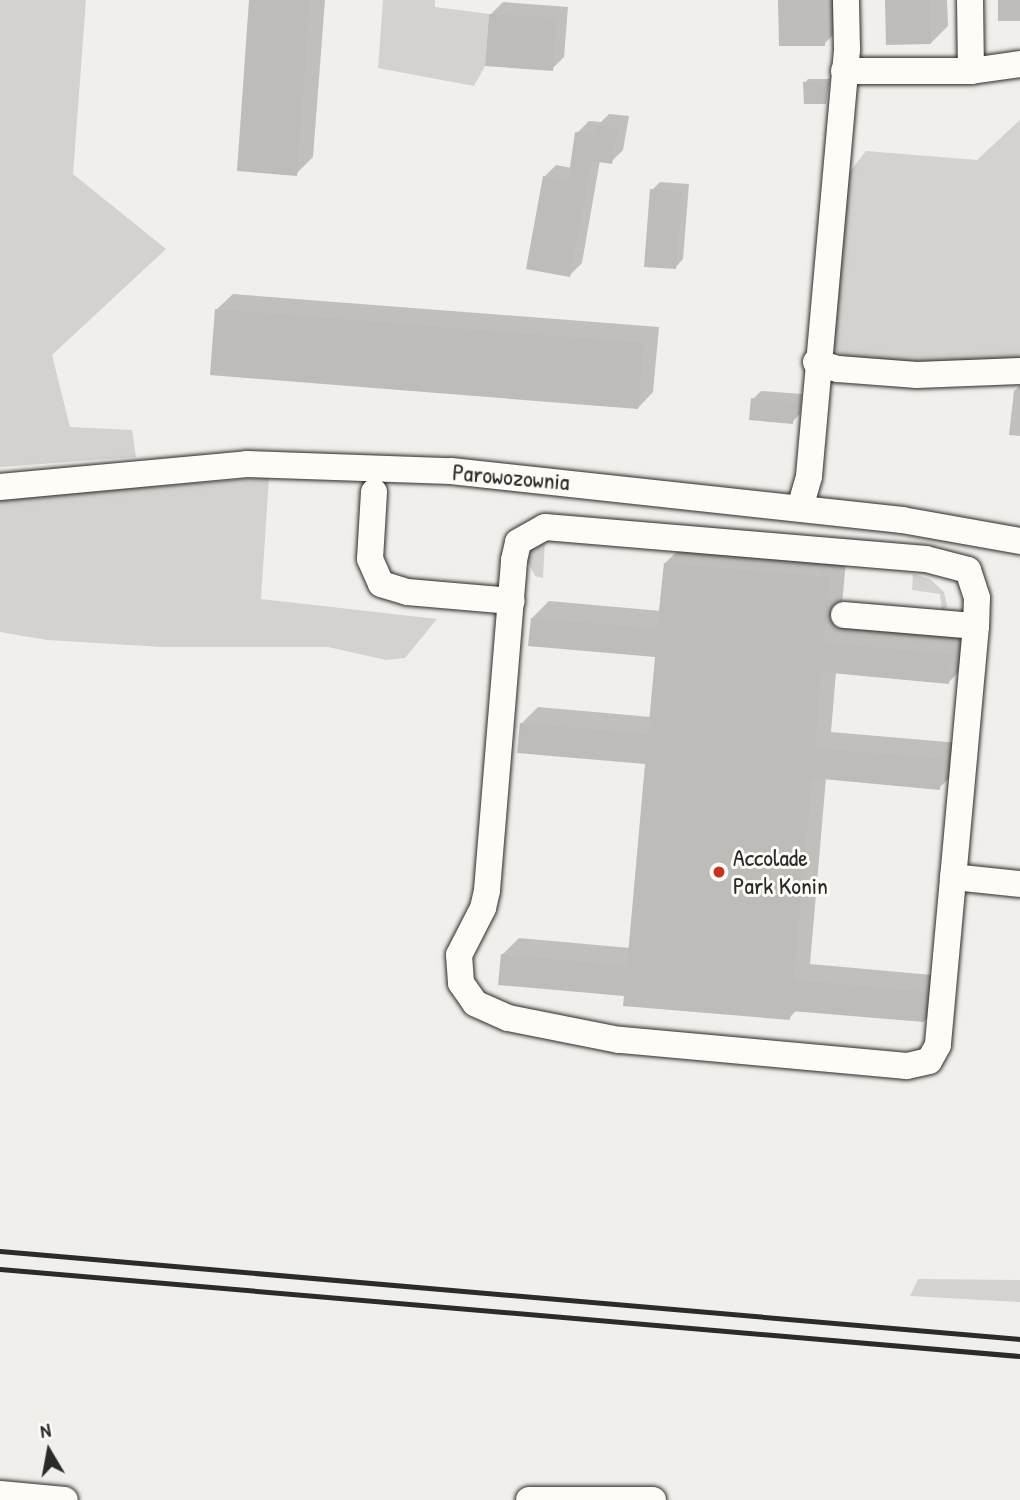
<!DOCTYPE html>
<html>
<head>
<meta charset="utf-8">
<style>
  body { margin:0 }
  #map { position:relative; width:1020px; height:1500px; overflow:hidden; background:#f0efeb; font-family:"Patrick Hand",sans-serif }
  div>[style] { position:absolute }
  .green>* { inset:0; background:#d3d2cf }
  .shadow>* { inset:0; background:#0003 }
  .building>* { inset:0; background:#bdbcb8 }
  .roads { filter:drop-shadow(0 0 2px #2b2b2b) drop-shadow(0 0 2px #2b2b2b) }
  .minor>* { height:26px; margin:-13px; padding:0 13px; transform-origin:13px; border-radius:13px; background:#fdfcf7 }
  .rail>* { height:5px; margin:-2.5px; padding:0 2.5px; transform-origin:2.5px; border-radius:2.5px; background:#2b2b2b }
  .dots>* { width:19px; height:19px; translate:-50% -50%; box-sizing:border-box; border:4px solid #fdfcf7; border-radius:50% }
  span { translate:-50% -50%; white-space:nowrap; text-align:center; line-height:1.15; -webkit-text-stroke:6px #fdfcf7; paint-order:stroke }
  .street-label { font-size:24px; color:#2b2b2b }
  .poi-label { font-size:24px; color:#2b2b2b }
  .left { translate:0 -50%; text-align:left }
  .north { position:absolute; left:14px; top:1416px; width:70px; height:70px; -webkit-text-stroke:5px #fdfcf7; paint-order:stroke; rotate:350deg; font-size:19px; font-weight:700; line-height:28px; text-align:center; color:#2b2b2b }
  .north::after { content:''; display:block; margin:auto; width:24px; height:32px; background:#2b2b2b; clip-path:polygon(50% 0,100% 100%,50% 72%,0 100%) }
</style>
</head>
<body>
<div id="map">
  <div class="green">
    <div style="clip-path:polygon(0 0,86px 0,73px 174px,166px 249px,52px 355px,70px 427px,132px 430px,136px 457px,0 467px)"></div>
    <div style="clip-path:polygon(383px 0,435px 0,435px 7px,489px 14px,485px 66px,474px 86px,378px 68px)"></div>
    <div style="clip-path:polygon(1020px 120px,1020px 362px,919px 364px,848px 358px,831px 348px,848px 174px,866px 151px,977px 160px)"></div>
    <div style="clip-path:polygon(269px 477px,261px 599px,437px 619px,405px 658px,386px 660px,328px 647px,162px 647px,47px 640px,0 632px,0 499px)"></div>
    <div style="clip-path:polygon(545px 540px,543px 578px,535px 576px,527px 560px,533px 544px)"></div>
    <div style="clip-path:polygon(913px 574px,930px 579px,944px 592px,947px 606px,942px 613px,940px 594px,912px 590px)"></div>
    <div style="clip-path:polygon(918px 1279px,1020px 1280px,1020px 1302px,910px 1296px)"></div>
  </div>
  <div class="shadow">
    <div style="clip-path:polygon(251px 0,325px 0,313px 157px,296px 174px)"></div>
    <div style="clip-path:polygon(780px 0,840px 0,841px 27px,824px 44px)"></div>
    <div style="clip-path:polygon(887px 0,947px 0,948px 26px,931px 43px)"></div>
    <div style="clip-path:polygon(503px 2px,568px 7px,564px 57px,552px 69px,491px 14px)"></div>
    <div style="clip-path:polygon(808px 79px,830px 79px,826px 102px,805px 83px)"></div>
    <div style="clip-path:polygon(609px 114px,629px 116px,623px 150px,611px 162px,600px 160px,582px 263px,570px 275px,544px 177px,556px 165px,572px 168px,577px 133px,589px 121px,601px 122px)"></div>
    <div style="clip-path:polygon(660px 182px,689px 184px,683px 259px,675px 268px,652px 190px)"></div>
    <div style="clip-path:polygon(233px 294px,659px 327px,653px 392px,638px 408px,217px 309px)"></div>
    <div style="clip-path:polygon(1020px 385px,1020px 436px,1009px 435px,1014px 391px)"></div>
    <div style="clip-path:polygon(761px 391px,802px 394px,800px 414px,792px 422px,753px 399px)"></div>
    <div style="clip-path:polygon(682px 547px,846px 561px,840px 626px,968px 637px,965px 665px,949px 682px,836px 672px,831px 732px,959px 743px,956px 771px,939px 788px,826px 778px,810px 964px,943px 976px,940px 1004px,924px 1021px,798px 1009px,789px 1018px,626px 994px,502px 955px,519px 938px,630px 948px,647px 763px,522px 723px,538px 707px,651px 717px,657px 655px,532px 618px,549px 601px,661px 611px,665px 563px)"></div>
  </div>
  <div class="building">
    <div style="clip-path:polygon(249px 0,310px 0,297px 176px,237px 171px)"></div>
    <div style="clip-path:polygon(778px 0,824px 0,825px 46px,779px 46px)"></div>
    <div style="clip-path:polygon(885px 0,931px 0,931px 44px,886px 45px)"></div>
    <div style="clip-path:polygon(998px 0,1020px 0,1020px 21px,998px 21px)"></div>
    <div style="clip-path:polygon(489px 14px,557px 18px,553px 71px,485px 66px)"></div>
    <div style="clip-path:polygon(828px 81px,826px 104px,804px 104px,803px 82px)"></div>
    <div style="clip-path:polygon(596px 125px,618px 128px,612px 164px,592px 161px,570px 277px,526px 269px,543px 176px,568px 181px,575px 132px,594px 134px)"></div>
    <div style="clip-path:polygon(650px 189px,682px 192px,676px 269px,644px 267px)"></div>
    <div style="clip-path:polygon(215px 309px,644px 343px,638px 409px,210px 375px)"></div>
    <div style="clip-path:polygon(751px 398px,795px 402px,793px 424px,749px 420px)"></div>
    <div style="clip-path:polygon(664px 563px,830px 577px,824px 643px,952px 654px,949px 684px,821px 672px,815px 748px,943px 759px,940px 790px,812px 778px,794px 980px,927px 992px,924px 1022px,791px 1011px,790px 1020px,623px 1006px,624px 996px,498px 985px,501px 954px,627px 966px,645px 764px,517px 753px,520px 723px,648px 734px,655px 657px,528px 646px,531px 618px,657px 629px)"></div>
  </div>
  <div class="roads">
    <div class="minor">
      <div style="left:970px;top:0;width:71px;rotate:89.2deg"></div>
      <div style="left:844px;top:71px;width:127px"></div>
      <div style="left:971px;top:71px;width:49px;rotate:-8.1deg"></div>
      <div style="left:816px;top:362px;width:23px;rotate:18deg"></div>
      <div style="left:838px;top:369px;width:79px;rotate:4.3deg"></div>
      <div style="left:917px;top:375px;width:103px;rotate:-2.2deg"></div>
      <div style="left:0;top:487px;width:248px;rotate:-5.3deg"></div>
      <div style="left:247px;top:464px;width:204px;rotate:2deg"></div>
      <div style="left:451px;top:471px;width:454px;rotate:6.2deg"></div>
      <div style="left:902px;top:520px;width:120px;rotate:10.1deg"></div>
      <div style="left:374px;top:492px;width:67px;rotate:93.4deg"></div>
      <div style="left:370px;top:559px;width:27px;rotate:66deg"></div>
      <div style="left:381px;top:584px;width:27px;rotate:17deg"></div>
      <div style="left:407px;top:592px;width:105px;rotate:4.9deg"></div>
      <div style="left:800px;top:508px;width:33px;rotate:-74deg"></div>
      <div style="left:809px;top:476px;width:429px;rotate:-84.9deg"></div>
      <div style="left:847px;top:49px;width:49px;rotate:-91.2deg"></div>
      <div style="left:545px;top:527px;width:382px;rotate:4.8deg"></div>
      <div style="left:926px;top:559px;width:43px;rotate:14.7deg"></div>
      <div style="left:968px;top:570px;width:29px;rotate:72deg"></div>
      <div style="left:977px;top:598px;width:28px;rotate:92deg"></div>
      <div style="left:976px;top:626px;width:421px;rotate:95.2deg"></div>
      <div style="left:938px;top:1045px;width:18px;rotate:119deg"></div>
      <div style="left:929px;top:1061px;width:23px;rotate:167deg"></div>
      <div style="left:907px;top:1066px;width:289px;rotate:-174.8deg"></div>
      <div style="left:619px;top:1040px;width:113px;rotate:-168.8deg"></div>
      <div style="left:508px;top:1018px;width:36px;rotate:-156deg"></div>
      <div style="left:475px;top:1003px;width:24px;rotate:-125deg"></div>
      <div style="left:461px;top:983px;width:28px;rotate:-94deg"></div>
      <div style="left:459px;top:955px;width:53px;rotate:-62.9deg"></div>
      <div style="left:483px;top:908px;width:18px;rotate:-77deg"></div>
      <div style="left:487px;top:890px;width:331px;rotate:-85.3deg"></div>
      <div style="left:514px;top:560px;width:18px;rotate:-77deg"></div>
      <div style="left:518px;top:542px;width:31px;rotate:-29deg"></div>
      <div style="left:844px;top:615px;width:132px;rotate:4.8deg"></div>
      <div style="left:953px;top:877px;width:67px;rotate:6deg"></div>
      <div style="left:0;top:1494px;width:65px;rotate:5.3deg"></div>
      <div style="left:529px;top:1500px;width:124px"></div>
    </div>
  </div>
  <div class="rail">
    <div style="left:0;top:1251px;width:1024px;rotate:4.93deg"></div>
    <div style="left:0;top:1269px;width:1024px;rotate:4.88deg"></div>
  </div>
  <div class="dots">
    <div style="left:719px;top:872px;background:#c8321e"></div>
  </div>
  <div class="street-label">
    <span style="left:511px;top:477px;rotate:5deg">Parowozownia</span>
  </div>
  <div class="poi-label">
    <span class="left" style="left:733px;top:872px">Accolade<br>Park Konin</span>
  </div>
  <div class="north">N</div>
</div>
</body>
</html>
